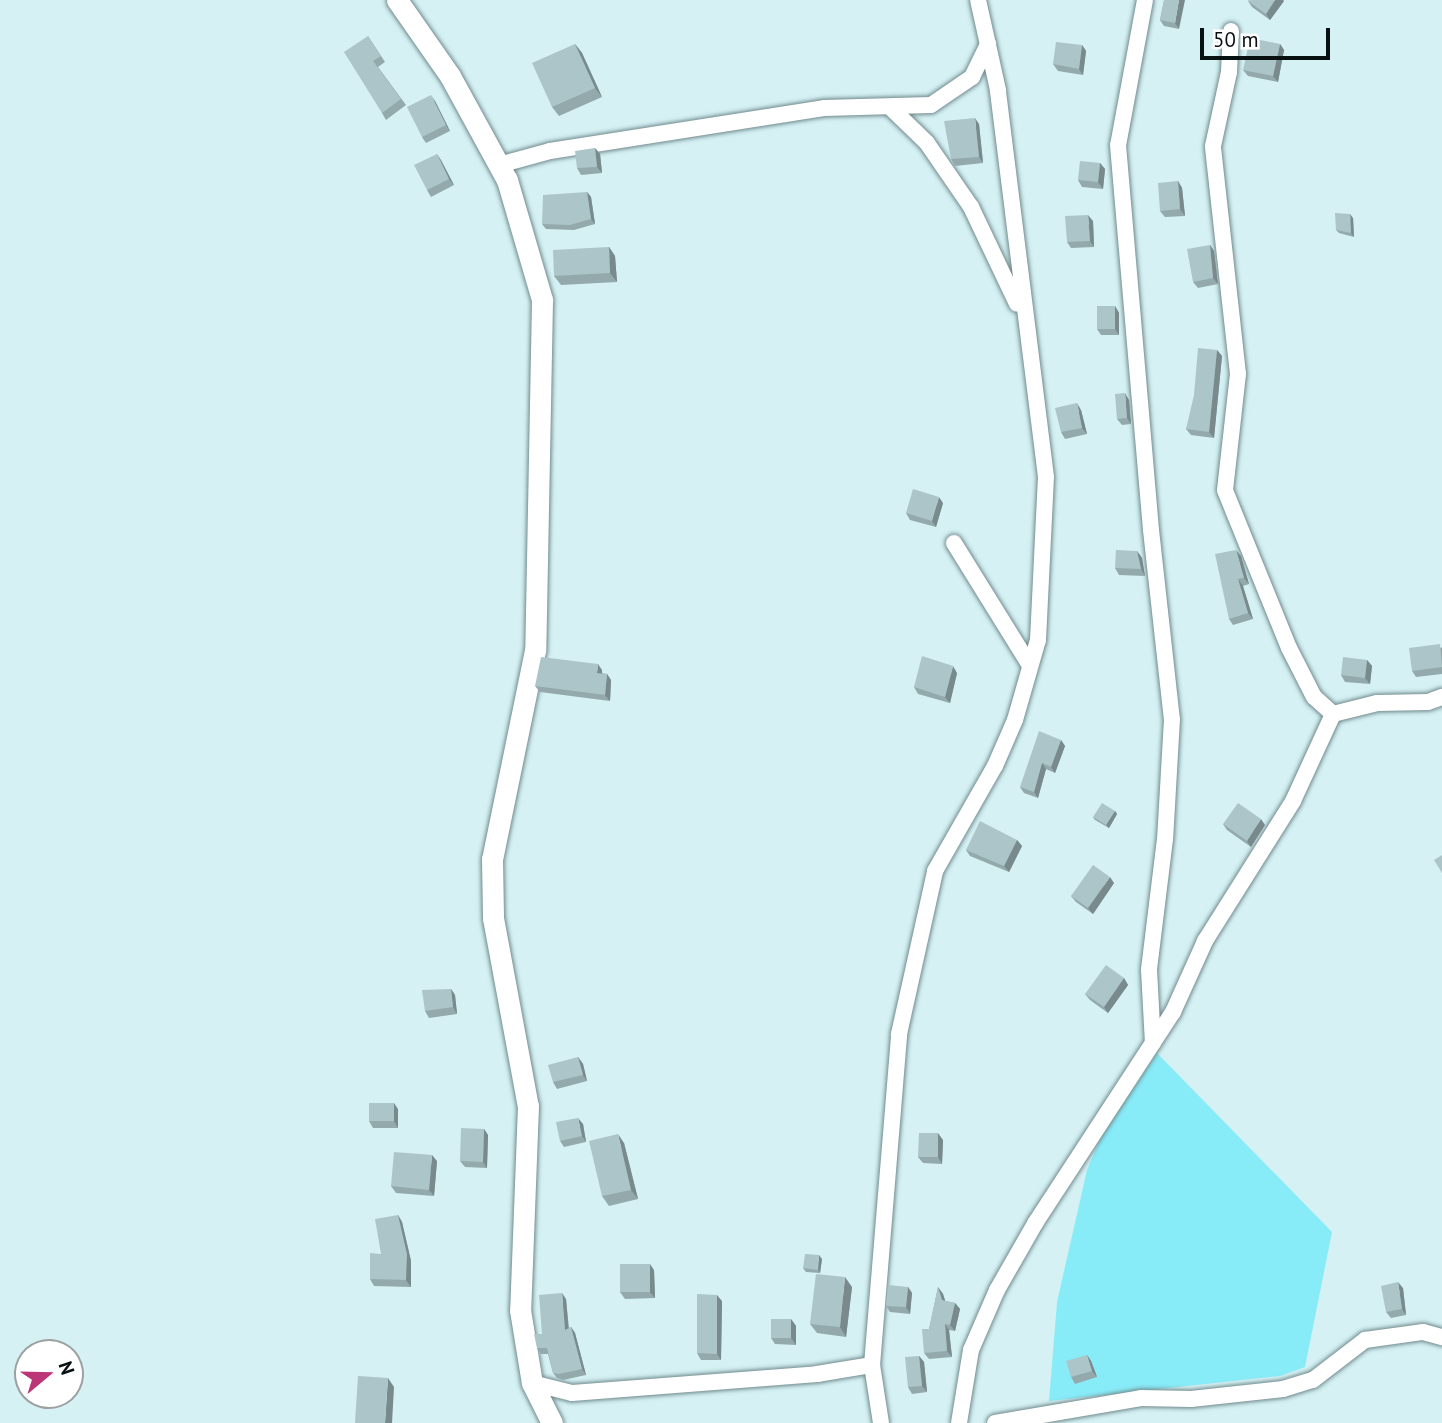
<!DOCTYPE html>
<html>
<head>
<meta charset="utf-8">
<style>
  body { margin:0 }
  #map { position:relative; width:1442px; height:1423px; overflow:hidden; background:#d5f1f4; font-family:"PT Sans",sans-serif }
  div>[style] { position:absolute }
  .green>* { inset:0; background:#88ecf8 }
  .roads { filter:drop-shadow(0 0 2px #718a8d) drop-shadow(0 0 2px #718a8d) }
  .street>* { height:16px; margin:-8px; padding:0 8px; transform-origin:8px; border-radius:8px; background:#fff }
  .secondary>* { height:21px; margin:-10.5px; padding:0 10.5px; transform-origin:10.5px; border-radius:10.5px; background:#fff }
  .wall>* { inset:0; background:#93a9ac }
  .shaded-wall>* { inset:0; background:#788a8c }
  .building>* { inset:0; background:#abc5c8 }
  span { translate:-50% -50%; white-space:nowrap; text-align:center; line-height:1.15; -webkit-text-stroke:5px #fff; paint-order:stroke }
  .north { position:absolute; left:14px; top:1339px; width:70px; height:70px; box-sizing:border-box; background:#fff; border:2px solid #9ca0a0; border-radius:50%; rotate:71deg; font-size:19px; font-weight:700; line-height:28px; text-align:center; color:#081112 }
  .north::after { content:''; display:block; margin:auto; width:24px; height:32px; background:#bc3576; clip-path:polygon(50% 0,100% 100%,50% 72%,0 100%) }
  .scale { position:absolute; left:1200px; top:28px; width:130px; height:32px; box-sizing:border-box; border:4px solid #081112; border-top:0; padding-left:9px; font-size:21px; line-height:24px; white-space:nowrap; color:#081112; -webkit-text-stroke:5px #fff; paint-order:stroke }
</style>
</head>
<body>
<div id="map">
  <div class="green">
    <div style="clip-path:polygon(1157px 1053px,1332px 1232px,1305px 1367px,1280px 1376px,1049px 1401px,1057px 1302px,1087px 1170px,1100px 1139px)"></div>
  </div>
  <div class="roads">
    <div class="street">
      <div style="left:1145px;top:0;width:147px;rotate:100.5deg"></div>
      <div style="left:1118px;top:145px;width:386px;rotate:85.1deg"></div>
      <div style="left:1151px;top:530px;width:190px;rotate:83.7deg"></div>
      <div style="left:1172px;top:719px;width:120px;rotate:93.3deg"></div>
      <div style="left:1165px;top:839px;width:132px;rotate:97deg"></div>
      <div style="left:1149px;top:970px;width:73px;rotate:86.9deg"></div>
      <div style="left:891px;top:108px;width:50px;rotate:44.2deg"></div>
      <div style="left:927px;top:143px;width:78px;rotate:55.5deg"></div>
      <div style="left:971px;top:207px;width:107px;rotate:64.6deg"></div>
      <div style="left:499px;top:165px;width:53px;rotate:-15.4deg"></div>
      <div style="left:550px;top:151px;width:277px;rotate:-8.9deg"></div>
      <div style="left:824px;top:108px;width:107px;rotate:-1.6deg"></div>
      <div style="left:931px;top:105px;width:50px;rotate:-34.3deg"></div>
      <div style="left:972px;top:77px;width:37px;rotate:-64deg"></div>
      <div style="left:954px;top:543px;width:142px;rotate:58.2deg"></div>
      <div style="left:1333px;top:714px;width:45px;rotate:-14deg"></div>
      <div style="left:1377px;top:703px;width:51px;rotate:-1.1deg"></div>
      <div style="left:1428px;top:702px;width:15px;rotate:-20deg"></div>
      <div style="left:532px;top:1383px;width:41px;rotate:14deg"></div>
      <div style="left:572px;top:1393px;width:246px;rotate:-4.4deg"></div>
      <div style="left:817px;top:1374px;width:56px;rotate:-9.3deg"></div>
      <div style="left:881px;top:1423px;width:59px;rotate:-98.8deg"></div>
      <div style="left:872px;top:1365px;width:332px;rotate:-85.3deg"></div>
      <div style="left:899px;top:1034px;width:167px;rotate:-77.5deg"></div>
      <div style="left:935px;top:871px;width:121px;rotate:-60.3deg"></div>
      <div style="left:995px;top:766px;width:50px;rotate:-66.5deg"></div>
      <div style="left:1015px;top:720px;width:83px;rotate:-74deg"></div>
      <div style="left:1038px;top:640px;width:163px;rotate:-87.2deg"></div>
      <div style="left:1046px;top:477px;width:390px;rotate:-97.1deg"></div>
      <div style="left:998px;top:90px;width:92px;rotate:-102.5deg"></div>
      <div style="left:959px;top:1423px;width:74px;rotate:-80.7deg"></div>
      <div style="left:971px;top:1350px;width:65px;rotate:-66.6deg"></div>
      <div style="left:997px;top:1290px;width:78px;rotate:-60.2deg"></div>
      <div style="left:1036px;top:1222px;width:251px;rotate:-56.9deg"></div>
      <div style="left:1173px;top:1012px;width:78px;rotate:-65.7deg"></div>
      <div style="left:1205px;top:941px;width:165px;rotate:-57.8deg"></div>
      <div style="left:1293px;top:801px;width:96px;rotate:-65.3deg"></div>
      <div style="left:1333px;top:714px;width:25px;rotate:-138deg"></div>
      <div style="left:1314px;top:697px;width:55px;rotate:-117deg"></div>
      <div style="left:1289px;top:648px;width:170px;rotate:-112.1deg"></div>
      <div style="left:1225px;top:490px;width:117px;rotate:-83.6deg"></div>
      <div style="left:1238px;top:374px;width:229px;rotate:-96.3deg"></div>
      <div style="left:1213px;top:146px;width:76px;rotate:-77.8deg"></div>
      <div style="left:1229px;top:72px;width:41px;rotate:-87.2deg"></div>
      <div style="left:995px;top:1423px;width:148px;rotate:-9.7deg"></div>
      <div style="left:1141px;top:1398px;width:50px;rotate:1.1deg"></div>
      <div style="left:1191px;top:1399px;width:93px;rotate:-6.2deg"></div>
      <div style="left:1283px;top:1389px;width:31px;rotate:-17deg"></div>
      <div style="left:1313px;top:1380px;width:66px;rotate:-37.6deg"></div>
      <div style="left:1365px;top:1340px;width:59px;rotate:-7.9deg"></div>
      <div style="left:1423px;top:1332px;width:20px;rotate:15deg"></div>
    </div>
    <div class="secondary">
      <div style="left:397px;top:0;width:93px;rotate:55.1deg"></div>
      <div style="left:450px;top:76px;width:119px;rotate:61.3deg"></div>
      <div style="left:507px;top:180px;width:125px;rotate:73.7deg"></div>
      <div style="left:542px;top:300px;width:350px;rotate:91.1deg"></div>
      <div style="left:535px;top:650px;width:213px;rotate:101.6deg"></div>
      <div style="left:492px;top:859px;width:59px;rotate:89deg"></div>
      <div style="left:493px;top:918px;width:191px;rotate:79.5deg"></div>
      <div style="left:528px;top:1106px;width:204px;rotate:92.2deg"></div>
      <div style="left:520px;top:1310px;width:74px;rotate:80.7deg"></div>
      <div style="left:532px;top:1383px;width:45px;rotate:63.4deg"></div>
    </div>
  </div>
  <div class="wall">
    <div style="clip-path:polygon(1164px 0,1179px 29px,1164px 26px,1160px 20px)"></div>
    <div style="clip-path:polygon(1248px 1px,1284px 1px,1270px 20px,1252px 7px)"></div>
    <div style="clip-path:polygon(368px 36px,385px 62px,378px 67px,406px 105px,386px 120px,382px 113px)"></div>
    <div style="clip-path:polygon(575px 44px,582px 53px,602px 97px,559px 116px,552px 107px)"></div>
    <div style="clip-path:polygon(1280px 44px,1284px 50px,1278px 82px,1248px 76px,1243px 70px)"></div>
    <div style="clip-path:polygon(1082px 45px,1086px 51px,1083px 75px,1058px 71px,1053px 64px)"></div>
    <div style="clip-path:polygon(435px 101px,450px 131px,426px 143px,422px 137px)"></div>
    <div style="clip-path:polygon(979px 124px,983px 163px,955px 166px,951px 159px)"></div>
    <div style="clip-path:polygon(595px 148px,600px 154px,602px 173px,581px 175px,577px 168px)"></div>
    <div style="clip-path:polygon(437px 154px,454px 185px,431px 197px,427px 190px)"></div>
    <div style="clip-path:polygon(1100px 163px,1105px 169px,1103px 189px,1082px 187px,1078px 180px)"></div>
    <div style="clip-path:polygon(1178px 181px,1182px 188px,1185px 216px,1165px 217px,1160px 211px)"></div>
    <div style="clip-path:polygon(587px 192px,591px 197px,595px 224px,574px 230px,546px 229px,542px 224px)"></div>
    <div style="clip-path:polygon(1353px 218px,1354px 237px,1339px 233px,1336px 230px)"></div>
    <div style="clip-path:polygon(1093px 221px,1094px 247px,1071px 248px,1067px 242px)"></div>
    <div style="clip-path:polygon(1210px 245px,1214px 251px,1218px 284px,1198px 288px,1193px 282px)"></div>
    <div style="clip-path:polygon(609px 247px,615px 256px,617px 282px,561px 285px,554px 276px)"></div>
    <div style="clip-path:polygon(1115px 306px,1119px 313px,1119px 335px,1101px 335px,1097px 329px)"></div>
    <div style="clip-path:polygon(1217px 350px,1222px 356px,1214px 438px,1191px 435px,1186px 429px)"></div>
    <div style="clip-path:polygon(1129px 400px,1131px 424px,1122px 425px,1117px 419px)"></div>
    <div style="clip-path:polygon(1081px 410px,1087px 434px,1065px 439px,1061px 432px)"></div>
    <div style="clip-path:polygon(943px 503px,936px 527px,910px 520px,906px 513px)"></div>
    <div style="clip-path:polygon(1137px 551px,1142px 558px,1145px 576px,1119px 575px,1115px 568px)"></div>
    <div style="clip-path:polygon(1241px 556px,1249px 584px,1243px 586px,1253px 619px,1233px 625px,1229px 619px)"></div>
    <div style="clip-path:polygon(1442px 647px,1442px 674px,1416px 677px,1412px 671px)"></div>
    <div style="clip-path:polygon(1367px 660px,1372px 666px,1370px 684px,1345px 682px,1341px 675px)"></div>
    <div style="clip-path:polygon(602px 670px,602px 673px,607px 674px,611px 680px,610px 701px,540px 692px,535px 686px)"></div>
    <div style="clip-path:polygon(957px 673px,950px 703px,918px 694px,914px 687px)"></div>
    <div style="clip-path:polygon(1061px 740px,1065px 746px,1055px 773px,1046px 769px,1038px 798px,1024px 793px,1020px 787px)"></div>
    <div style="clip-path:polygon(1115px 811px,1117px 814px,1109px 828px,1095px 820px,1093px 817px)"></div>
    <div style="clip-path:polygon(1223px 824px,1265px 825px,1251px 847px,1227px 830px)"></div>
    <div style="clip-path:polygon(1017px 840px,1022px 846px,1009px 872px,970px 856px,966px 850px)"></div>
    <div style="clip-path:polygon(1114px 883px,1093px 914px,1076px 902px,1071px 896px)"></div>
    <div style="clip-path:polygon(1124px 978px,1128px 985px,1108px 1013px,1090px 1000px,1085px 994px)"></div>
    <div style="clip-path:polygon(451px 989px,455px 995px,457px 1014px,429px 1018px,425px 1011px)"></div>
    <div style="clip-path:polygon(578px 1057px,583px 1064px,587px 1081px,557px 1089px,553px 1082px)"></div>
    <div style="clip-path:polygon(398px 1109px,398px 1128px,373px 1128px,369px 1121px)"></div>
    <div style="clip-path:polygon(583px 1124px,586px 1142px,564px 1147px,560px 1141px)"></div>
    <div style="clip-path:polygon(484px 1129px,488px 1135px,487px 1168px,465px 1167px,460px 1161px)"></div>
    <div style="clip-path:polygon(943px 1140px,942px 1164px,923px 1163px,918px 1157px)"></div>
    <div style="clip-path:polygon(624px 1143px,638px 1199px,609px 1206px,602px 1196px)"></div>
    <div style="clip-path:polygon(437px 1161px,434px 1196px,396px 1193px,391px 1186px)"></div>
    <div style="clip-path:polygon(398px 1215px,402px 1222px,411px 1261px,411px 1287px,374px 1286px,370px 1279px)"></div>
    <div style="clip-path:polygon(822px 1259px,820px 1273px,806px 1272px,803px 1268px)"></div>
    <div style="clip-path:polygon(654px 1270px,655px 1298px,625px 1299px,620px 1292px)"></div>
    <div style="clip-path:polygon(852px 1287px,846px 1337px,817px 1333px,810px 1324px)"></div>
    <div style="clip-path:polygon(908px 1287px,912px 1293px,910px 1314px,890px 1312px,886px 1306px)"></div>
    <div style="clip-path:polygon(938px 1287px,943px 1294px,945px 1301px,955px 1303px,960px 1309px,955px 1331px,949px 1330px,952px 1357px,929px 1359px,924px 1353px)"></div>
    <div style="clip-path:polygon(1403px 1288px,1406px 1315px,1391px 1318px,1386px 1312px)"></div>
    <div style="clip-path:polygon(566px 1299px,569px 1328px,571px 1327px,575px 1333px,586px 1375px,563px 1380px,557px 1378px,553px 1373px,548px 1354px,541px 1354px,537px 1348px,542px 1334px)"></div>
    <div style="clip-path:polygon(722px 1301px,721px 1360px,701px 1360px,697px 1353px)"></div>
    <div style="clip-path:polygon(791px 1319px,796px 1326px,796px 1345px,775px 1344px,771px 1338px)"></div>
    <div style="clip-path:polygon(1087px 1355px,1091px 1361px,1097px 1377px,1075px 1384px,1071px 1377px)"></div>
    <div style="clip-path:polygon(919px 1356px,924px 1362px,927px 1392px,912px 1394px,908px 1387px)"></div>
  </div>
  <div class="shaded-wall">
    <div style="clip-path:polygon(1179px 0,1185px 0,1179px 29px,1175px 23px)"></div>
    <div style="clip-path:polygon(1275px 0,1283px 0,1284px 1px,1270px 20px,1266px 14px)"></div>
    <div style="clip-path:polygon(575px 44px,582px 53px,602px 97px,595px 88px)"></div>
    <div style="clip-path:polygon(1280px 44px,1284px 50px,1278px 82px,1273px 76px)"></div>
    <div style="clip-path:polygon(1082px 45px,1086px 51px,1083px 75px,1079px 69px)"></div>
    <div style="clip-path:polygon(431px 95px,435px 101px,450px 131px,446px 125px)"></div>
    <div style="clip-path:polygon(975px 118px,979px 124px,983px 163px,979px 157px)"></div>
    <div style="clip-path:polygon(595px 148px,600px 154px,602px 173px,597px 167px)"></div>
    <div style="clip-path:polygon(437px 154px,441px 160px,454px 185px,449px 179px)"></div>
    <div style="clip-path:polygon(1100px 163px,1105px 169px,1103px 189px,1098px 182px)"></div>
    <div style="clip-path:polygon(1178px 181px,1182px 188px,1185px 216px,1180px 209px)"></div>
    <div style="clip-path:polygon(587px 192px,591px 197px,595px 224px,591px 219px)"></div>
    <div style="clip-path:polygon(1350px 214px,1353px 218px,1354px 237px,1351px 233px)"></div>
    <div style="clip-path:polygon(1088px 215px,1093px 221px,1094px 247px,1090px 241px)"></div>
    <div style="clip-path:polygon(1210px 245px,1214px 251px,1218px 284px,1213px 278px)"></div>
    <div style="clip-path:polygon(609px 247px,615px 256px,617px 282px,610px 273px)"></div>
    <div style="clip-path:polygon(1115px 306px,1119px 313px,1119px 335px,1115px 329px)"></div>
    <div style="clip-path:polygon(1217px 350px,1222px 356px,1214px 438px,1209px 432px)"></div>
    <div style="clip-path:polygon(1125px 393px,1129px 400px,1131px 424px,1127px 418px)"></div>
    <div style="clip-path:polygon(1077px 403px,1081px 410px,1087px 434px,1082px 428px)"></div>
    <div style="clip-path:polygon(939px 497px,943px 503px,936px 527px,932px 521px)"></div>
    <div style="clip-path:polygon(1236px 550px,1241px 556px,1249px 584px,1244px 578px)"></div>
    <div style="clip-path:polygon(1137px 551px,1142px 558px,1145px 576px,1141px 569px)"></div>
    <div style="clip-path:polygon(1238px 579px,1243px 586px,1253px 619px,1248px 613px)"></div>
    <div style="clip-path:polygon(1367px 660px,1372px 666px,1370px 684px,1365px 678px)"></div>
    <div style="clip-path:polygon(598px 664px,602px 670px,602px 680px,597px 673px)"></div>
    <div style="clip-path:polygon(953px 666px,957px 673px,950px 703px,945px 697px)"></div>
    <div style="clip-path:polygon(607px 674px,611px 680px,610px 701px,605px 695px)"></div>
    <div style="clip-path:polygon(1061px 740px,1065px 746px,1055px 773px,1051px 767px)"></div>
    <div style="clip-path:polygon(1042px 763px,1046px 769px,1038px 798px,1034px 792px)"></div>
    <div style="clip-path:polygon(1115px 811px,1117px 814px,1109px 828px,1106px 825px)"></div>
    <div style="clip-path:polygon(1261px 819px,1265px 825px,1251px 847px,1247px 841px)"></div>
    <div style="clip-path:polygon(1017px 840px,1022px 846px,1009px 872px,1004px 866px)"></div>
    <div style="clip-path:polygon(1110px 877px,1114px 883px,1093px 914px,1088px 908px)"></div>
    <div style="clip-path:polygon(1124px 978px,1128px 985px,1108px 1013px,1104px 1007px)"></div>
    <div style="clip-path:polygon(451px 989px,455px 995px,457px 1014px,453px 1007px)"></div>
    <div style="clip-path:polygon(578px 1057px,583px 1064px,587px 1081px,583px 1075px)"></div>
    <div style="clip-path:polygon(394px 1103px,398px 1109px,398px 1128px,394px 1121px)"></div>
    <div style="clip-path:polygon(578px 1118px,583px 1124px,586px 1142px,582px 1136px)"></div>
    <div style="clip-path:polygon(484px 1129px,488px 1135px,487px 1168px,483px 1162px)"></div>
    <div style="clip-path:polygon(938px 1133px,943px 1140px,942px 1164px,938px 1157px)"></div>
    <div style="clip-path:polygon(618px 1134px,624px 1143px,638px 1199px,631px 1190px)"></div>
    <div style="clip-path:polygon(432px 1155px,437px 1161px,434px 1196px,429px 1190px)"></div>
    <div style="clip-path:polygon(398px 1215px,402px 1222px,411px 1261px,411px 1287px,406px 1280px)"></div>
    <div style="clip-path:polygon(819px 1255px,822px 1259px,820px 1273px,818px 1270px)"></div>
    <div style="clip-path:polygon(650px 1264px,654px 1270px,655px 1298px,650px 1292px)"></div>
    <div style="clip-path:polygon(845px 1277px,852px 1287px,846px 1337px,840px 1327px)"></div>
    <div style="clip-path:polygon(1398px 1282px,1403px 1288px,1406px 1315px,1402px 1309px)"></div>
    <div style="clip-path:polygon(908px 1287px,912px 1293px,910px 1314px,906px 1307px)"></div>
    <div style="clip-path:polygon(938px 1287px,943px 1294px,947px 1306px,942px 1300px)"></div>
    <div style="clip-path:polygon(562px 1293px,566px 1299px,569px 1335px,565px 1330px)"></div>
    <div style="clip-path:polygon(717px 1295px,722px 1301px,721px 1360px,717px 1354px)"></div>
    <div style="clip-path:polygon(955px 1303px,960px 1309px,955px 1331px,950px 1325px)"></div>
    <div style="clip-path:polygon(791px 1319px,796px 1326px,796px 1345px,791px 1338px)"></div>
    <div style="clip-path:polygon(945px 1324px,949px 1330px,952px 1357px,947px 1351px)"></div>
    <div style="clip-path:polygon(571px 1327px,575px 1333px,586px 1375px,582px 1369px)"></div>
    <div style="clip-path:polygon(1087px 1355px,1091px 1361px,1097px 1377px,1092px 1371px)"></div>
    <div style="clip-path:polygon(919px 1356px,924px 1362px,927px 1392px,922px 1386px)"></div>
    <div style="clip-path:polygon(388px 1378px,394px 1387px,392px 1423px,385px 1423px)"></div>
  </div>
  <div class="building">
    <div style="clip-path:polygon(1164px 0,1179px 0,1175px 23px,1160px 20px)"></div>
    <div style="clip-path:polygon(1249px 0,1275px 0,1266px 14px,1248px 1px)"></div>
    <div style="clip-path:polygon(368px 36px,381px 56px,373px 61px,401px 99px,382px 113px,344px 52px)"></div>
    <div style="clip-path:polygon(1250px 38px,1280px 44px,1273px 76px,1243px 70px)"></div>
    <div style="clip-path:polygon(1056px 42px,1082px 45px,1079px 69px,1053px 64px)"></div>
    <div style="clip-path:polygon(575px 44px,595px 88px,552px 107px,532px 63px)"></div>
    <div style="clip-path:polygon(431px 95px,446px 125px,422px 137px,407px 107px)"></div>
    <div style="clip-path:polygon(975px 118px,979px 157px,951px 159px,944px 121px)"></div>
    <div style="clip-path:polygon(595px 148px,597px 167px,577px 168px,575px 151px)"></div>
    <div style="clip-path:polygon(437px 154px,449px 179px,427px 190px,414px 165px)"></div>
    <div style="clip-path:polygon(1080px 161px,1100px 163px,1098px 182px,1078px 180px)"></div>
    <div style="clip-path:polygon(1178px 181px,1180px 209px,1160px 211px,1158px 183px)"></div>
    <div style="clip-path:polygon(587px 192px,591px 219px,570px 225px,542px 224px,543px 195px)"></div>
    <div style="clip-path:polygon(1335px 213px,1350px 214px,1351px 233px,1336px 230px)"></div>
    <div style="clip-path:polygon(1088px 215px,1090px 241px,1067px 242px,1065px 216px)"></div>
    <div style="clip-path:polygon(1210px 245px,1213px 278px,1193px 282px,1187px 249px)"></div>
    <div style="clip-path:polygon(609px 247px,610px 273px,554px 276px,553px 250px)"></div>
    <div style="clip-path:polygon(1097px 306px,1115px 306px,1115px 329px,1097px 329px)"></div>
    <div style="clip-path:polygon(1198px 348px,1217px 350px,1209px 432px,1186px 429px,1194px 395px)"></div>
    <div style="clip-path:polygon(1125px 393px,1127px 418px,1117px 419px,1115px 394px)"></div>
    <div style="clip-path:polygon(1077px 403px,1082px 428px,1061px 432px,1055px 408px)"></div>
    <div style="clip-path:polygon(913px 489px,939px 497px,932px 521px,906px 513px)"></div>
    <div style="clip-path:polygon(1116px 550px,1137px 551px,1141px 569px,1115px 568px)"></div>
    <div style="clip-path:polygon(1236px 550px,1244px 578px,1238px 579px,1248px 613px,1229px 619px,1215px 554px)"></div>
    <div style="clip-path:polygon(1440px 644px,1442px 667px,1412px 671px,1409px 648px)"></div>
    <div style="clip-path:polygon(922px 656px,953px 666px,945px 697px,914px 687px)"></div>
    <div style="clip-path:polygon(541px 657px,598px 664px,597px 673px,607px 674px,605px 695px,535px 686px)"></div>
    <div style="clip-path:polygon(1343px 657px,1367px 660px,1365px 678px,1341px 675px)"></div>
    <div style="clip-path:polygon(1039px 731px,1061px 740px,1051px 767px,1042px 763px,1034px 792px,1020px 787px)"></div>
    <div style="clip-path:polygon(1102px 803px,1115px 811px,1106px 825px,1093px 817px)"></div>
    <div style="clip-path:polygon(1238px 803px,1261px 819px,1247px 841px,1223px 824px)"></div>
    <div style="clip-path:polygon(980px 821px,1017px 840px,1004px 866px,966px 850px)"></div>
    <div style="clip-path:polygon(1442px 855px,1442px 873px,1434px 860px)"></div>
    <div style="clip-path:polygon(1093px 865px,1110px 877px,1088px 908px,1071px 896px)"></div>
    <div style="clip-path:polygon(1106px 965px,1124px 978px,1104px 1007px,1085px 994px)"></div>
    <div style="clip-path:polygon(451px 989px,453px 1007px,425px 1011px,422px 990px)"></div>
    <div style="clip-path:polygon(578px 1057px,583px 1075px,553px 1082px,548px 1065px)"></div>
    <div style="clip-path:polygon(369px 1103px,394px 1103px,394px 1121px,369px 1121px)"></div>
    <div style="clip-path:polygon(578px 1118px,582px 1136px,560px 1141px,556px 1122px)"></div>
    <div style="clip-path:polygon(461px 1128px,484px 1129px,483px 1162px,460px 1161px)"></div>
    <div style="clip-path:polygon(919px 1133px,938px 1133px,938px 1157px,918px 1157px)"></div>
    <div style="clip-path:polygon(618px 1134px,631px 1190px,602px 1196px,589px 1141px)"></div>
    <div style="clip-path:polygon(394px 1152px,432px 1155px,429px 1190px,391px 1186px)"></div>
    <div style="clip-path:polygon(398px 1215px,407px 1254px,406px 1280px,370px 1279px,370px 1253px,381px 1254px,375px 1219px)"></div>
    <div style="clip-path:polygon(805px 1254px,819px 1255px,818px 1270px,803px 1268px)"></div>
    <div style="clip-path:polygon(620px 1264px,650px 1264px,650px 1292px,620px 1292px)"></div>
    <div style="clip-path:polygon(816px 1274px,845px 1277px,840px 1327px,810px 1324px)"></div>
    <div style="clip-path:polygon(1398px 1282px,1402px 1309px,1386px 1312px,1381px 1286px)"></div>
    <div style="clip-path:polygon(888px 1285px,908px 1287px,906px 1307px,886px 1306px)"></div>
    <div style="clip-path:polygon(938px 1287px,942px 1300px,955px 1303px,950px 1325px,945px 1324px,947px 1351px,924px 1353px,922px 1329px,929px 1329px)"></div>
    <div style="clip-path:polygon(562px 1293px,565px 1330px,571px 1327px,582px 1369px,559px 1374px,553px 1373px,547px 1348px,537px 1348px,534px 1334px,542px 1334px,539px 1295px)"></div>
    <div style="clip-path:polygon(697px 1294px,717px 1295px,717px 1354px,697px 1353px)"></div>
    <div style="clip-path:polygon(771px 1319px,791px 1319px,791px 1338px,771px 1338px)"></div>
    <div style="clip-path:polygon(1087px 1355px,1092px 1371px,1071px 1377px,1066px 1361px)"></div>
    <div style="clip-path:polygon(919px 1356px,922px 1386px,908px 1387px,905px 1357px)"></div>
    <div style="clip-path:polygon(358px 1376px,388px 1378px,385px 1423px,355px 1423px)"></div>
  </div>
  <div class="north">N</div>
  <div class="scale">50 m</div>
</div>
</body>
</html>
